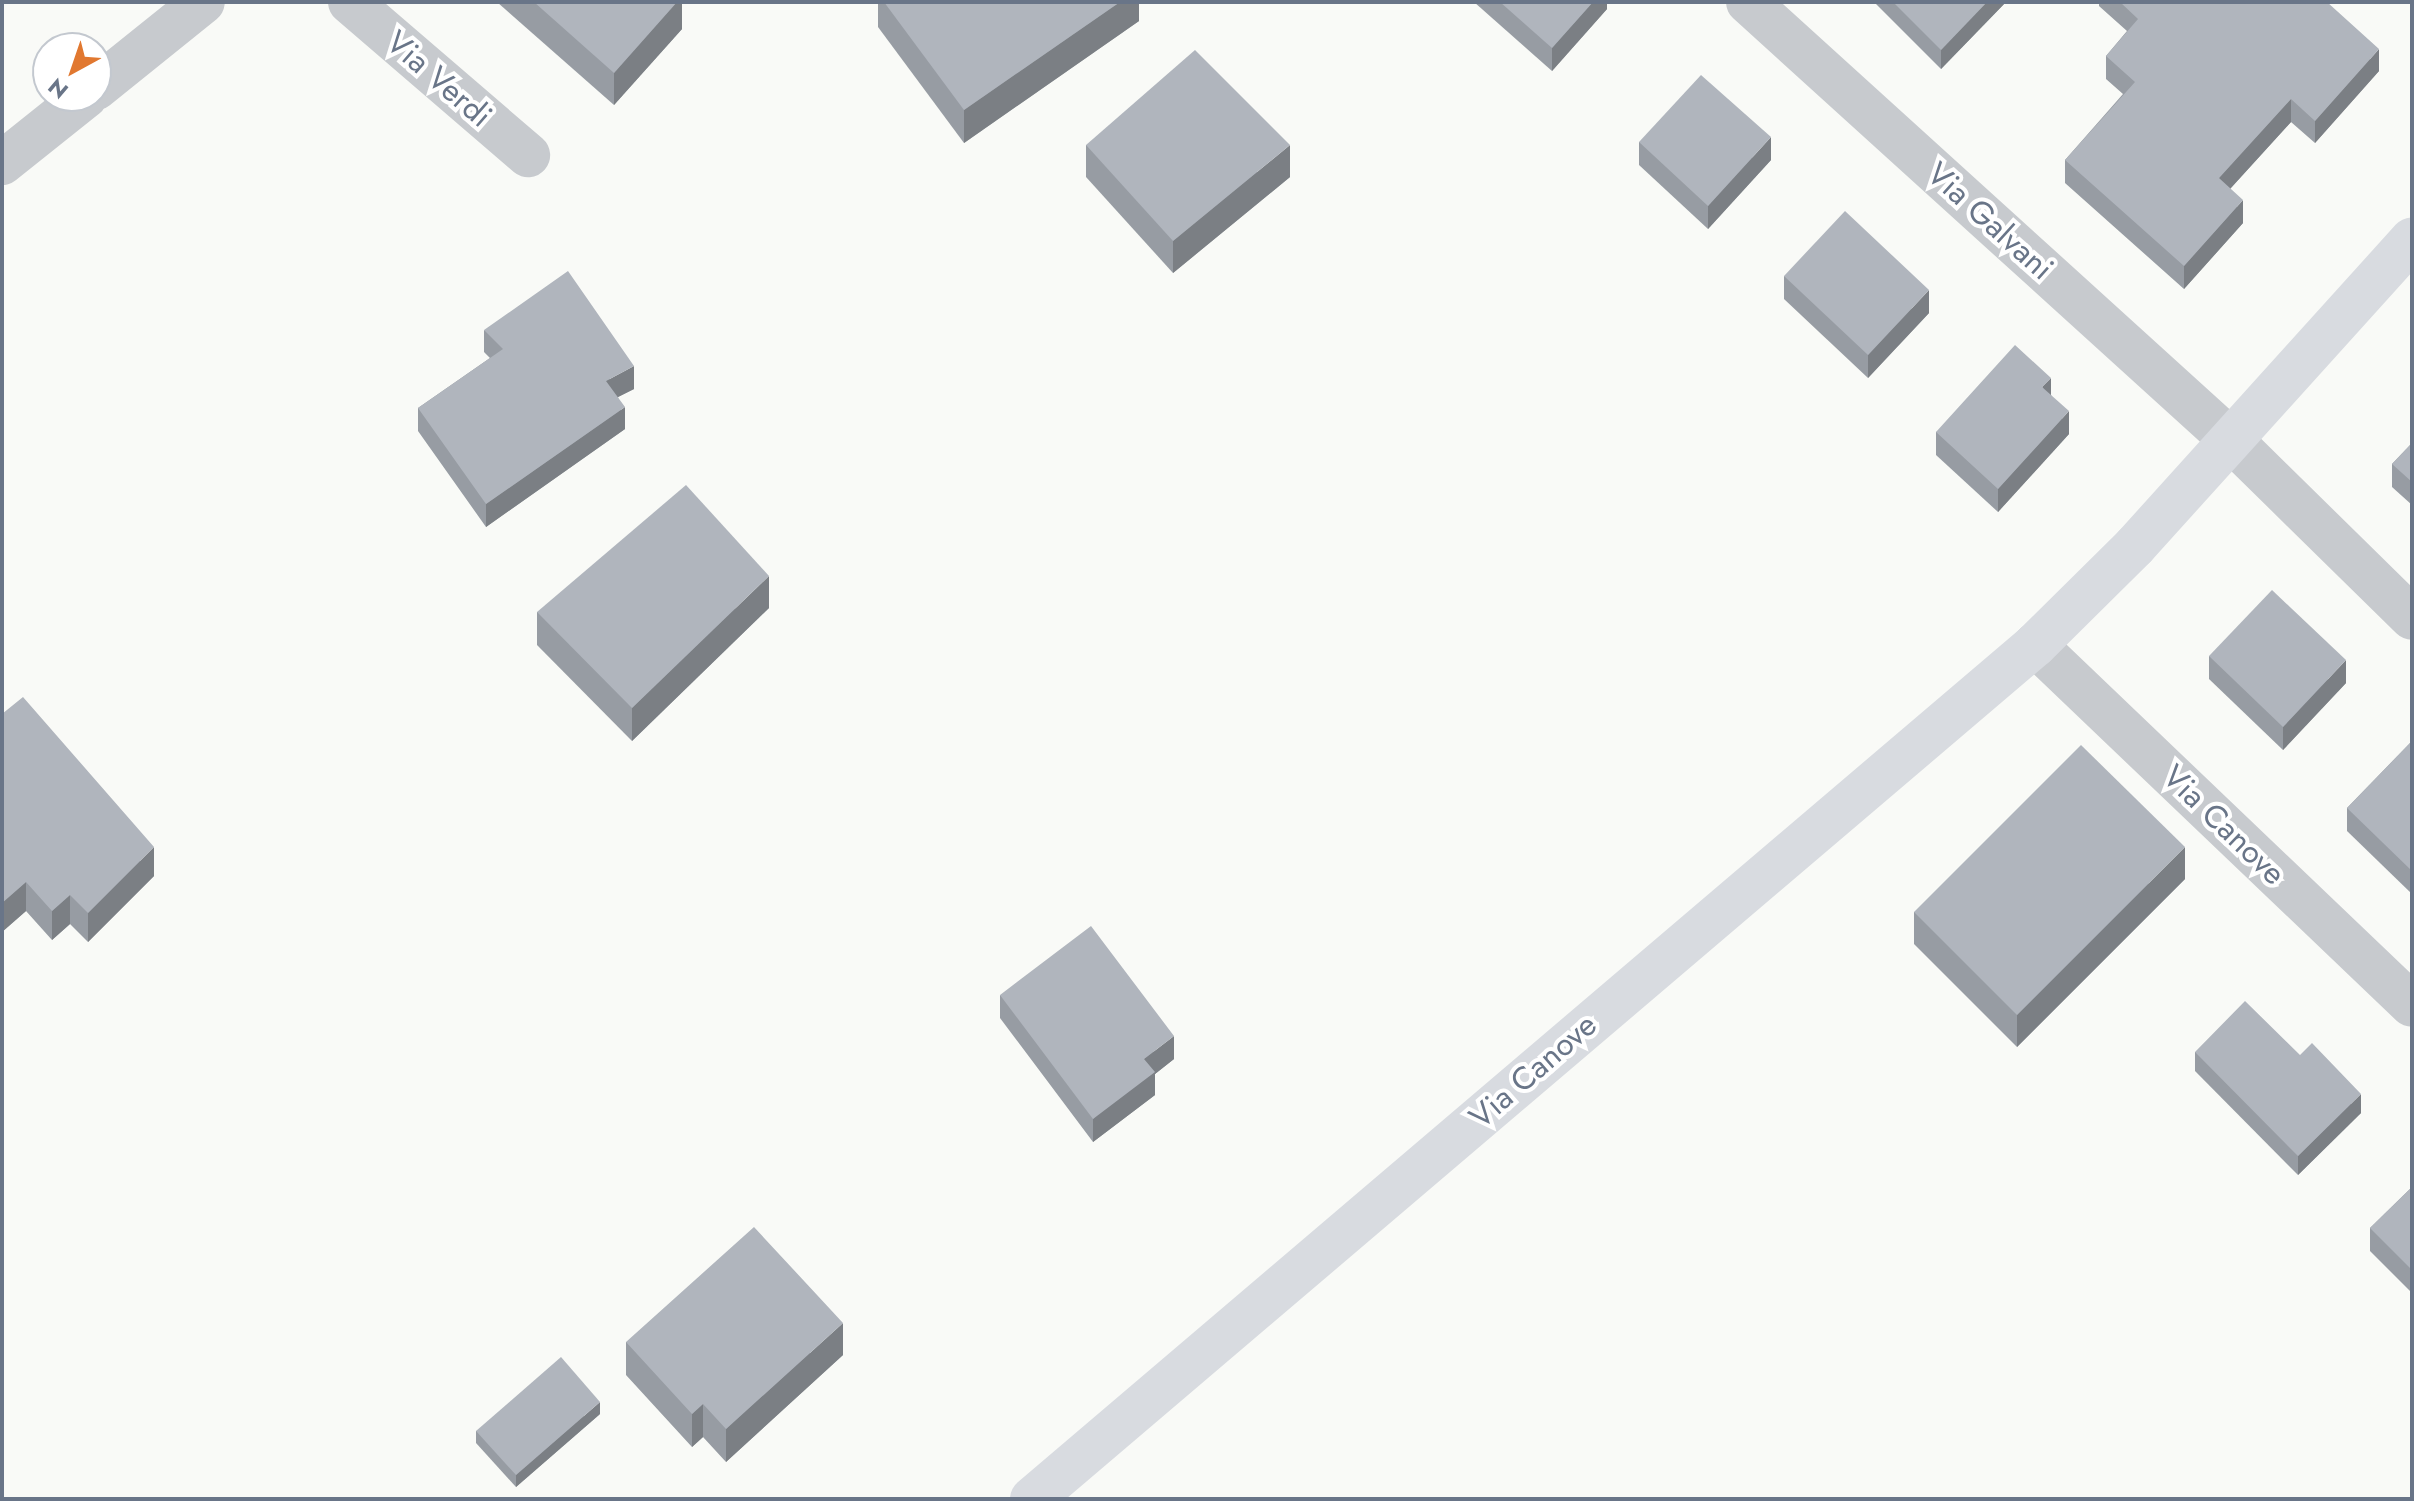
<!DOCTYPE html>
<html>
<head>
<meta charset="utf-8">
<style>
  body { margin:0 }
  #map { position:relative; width:2414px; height:1501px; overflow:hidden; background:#f9faf7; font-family:Jost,sans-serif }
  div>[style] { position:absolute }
  .street>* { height:44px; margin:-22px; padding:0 22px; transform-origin:22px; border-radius:22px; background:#c7cace }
  .secondary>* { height:44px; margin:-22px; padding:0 22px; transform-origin:22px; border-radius:22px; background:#d8dbe0 }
  .wall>* { inset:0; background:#979ca3 }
  .shaded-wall>* { inset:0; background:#7b7f84 }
  .building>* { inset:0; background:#b0b5bd }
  span { translate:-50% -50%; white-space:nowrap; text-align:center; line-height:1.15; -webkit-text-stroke:8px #fff; paint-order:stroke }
  .street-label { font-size:32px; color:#697588 }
  .frame { position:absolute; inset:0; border:4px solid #697588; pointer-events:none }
  .north { position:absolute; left:32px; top:32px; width:80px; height:80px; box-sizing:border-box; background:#fff; border:2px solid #c3c8cf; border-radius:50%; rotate:220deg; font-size:22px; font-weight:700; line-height:32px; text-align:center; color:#697588 }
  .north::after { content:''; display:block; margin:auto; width:28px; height:36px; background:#e17830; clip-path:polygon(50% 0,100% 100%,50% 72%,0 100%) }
</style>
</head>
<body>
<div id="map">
  <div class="street">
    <div style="left:350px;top:2px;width:235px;rotate:40.7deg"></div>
    <div style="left:1748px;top:2px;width:653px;rotate:42.21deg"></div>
    <div style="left:2232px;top:441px;width:252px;rotate:44.5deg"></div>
    <div style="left:96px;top:88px;width:137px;rotate:-38.8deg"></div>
    <div style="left:2px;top:163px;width:107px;rotate:-38.6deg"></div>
    <div style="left:2035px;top:645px;width:521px;rotate:43.68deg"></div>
  </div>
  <div class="secondary">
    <div style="left:1032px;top:1499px;width:1317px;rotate:-40.41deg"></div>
    <div style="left:2035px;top:645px;width:141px;rotate:-44.7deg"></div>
    <div style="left:2135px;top:546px;width:413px;rotate:-47.9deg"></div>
  </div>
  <div class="wall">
    <div style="clip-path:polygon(497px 2px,682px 2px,682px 29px,614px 105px)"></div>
    <div style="clip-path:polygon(878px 2px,1139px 2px,1139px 21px,964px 143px,878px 27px)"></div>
    <div style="clip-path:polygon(1474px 2px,1607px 2px,1607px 9px,1552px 71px)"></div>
    <div style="clip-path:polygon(1874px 2px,2006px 2px,1941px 69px)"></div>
    <div style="clip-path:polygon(2099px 2px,2327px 2px,2379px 71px,2315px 143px,2291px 122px,2230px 189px,2243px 223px,2184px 289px,2065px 183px,2065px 160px,2123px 94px,2106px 79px,2106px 56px,2127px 31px,2099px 6px)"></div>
    <div style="clip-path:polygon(1639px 142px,1771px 160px,1708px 229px,1639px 165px)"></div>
    <div style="clip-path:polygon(1086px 145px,1290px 177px,1173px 273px,1086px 177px)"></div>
    <div style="clip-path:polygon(1784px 276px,1929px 313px,1868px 378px,1784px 299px)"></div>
    <div style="clip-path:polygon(484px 330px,634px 389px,618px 397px,625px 429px,486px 527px,418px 431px,418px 408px,490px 358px,484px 352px)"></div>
    <div style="clip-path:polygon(2051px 395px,2069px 434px,1998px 512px,1936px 455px,1936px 432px)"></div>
    <div style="clip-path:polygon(2412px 443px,2412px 505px,2392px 487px,2392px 464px)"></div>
    <div style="clip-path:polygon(769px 608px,632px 741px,537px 645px,537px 612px)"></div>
    <div style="clip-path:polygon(2209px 656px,2346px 683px,2283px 750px,2209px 679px)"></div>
    <div style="clip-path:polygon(2px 714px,154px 876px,88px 942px,70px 924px,52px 940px,26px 911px,2px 932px)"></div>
    <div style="clip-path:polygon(2412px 741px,2412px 894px,2347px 831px,2347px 808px)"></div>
    <div style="clip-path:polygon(2185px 879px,2017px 1047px,1914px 944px,1914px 912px)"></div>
    <div style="clip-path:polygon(1000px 995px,1174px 1059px,1155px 1074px,1155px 1095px,1093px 1142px,1000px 1018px)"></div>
    <div style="clip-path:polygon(2195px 1052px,2300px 1055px,2361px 1113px,2298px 1175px,2195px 1071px)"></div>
    <div style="clip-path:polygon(2412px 1187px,2412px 1293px,2370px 1251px,2370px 1228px)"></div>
    <div style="clip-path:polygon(626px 1342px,843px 1355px,726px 1462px,703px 1437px,692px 1447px,626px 1375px)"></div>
    <div style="clip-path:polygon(600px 1414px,516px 1487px,476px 1443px,476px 1431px)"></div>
  </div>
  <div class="shaded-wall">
    <div style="clip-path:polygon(677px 2px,682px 2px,682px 29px,614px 105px,614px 73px)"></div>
    <div style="clip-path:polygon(1120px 2px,1139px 2px,1139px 21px,964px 143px,964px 110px)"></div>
    <div style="clip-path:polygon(1593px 2px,1607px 2px,1607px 9px,1552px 71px,1552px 48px)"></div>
    <div style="clip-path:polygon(1987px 2px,2006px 2px,1941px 69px,1941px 50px)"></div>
    <div style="clip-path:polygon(2379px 49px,2379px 71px,2315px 143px,2315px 121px)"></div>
    <div style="clip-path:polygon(2291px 99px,2291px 122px,2219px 201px,2219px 178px)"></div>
    <div style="clip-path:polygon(1771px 137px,1771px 160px,1708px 229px,1708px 206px)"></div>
    <div style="clip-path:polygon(1290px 145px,1290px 177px,1173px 273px,1173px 241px)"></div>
    <div style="clip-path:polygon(2243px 200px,2243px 223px,2184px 289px,2184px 266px)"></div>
    <div style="clip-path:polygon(1929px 290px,1929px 313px,1868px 378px,1868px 355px)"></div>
    <div style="clip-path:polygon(634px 366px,634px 389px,606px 403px,606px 381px)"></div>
    <div style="clip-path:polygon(2051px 378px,2051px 401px,2042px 387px)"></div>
    <div style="clip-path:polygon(625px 407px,625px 429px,486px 527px,486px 504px)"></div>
    <div style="clip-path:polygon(2069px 411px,2069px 434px,1998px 512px,1998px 489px)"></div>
    <div style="clip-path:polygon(769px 576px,769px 608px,632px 741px,632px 708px)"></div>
    <div style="clip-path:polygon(2346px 660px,2346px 683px,2283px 750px,2283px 727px)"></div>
    <div style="clip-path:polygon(154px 847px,154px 876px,88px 942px,88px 913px)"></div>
    <div style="clip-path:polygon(2185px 847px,2185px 879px,2017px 1047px,2017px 1015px)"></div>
    <div style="clip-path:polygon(26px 882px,26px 911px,2px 932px,2px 903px)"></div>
    <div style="clip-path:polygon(70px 895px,70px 924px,52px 940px,52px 911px)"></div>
    <div style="clip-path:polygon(1174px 1036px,1174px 1059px,1155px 1074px,1155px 1095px,1093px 1142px,1093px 1119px,1144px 1059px)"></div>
    <div style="clip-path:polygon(2361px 1094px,2361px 1113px,2298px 1175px,2298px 1156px)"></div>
    <div style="clip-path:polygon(843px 1323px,843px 1355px,726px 1462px,726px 1429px)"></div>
    <div style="clip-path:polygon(600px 1402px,600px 1414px,516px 1487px,516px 1475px)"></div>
    <div style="clip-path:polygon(703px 1404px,703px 1437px,692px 1447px,692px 1414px)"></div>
  </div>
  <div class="building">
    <div style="clip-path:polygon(534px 2px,677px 2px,614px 73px)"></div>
    <div style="clip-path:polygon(884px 2px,1120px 2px,964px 110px)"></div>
    <div style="clip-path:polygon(1500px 2px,1593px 2px,1552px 48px)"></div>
    <div style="clip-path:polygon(1893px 2px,1987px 2px,1941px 50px)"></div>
    <div style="clip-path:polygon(2120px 2px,2327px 2px,2379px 49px,2315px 121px,2291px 99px,2219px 178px,2243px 200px,2184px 266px,2065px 160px,2135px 82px,2106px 56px,2138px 19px)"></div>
    <div style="clip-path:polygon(1195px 50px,1290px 145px,1173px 241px,1086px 145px)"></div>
    <div style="clip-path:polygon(1701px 75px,1771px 137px,1708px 206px,1639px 142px)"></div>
    <div style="clip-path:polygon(1845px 211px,1929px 290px,1868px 355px,1784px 276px)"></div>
    <div style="clip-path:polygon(568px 271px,634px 366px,606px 381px,625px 407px,486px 504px,418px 408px,503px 349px,484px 330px)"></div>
    <div style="clip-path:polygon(2015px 345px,2051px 378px,2042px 387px,2069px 411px,1998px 489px,1936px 432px)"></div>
    <div style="clip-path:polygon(2412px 443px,2412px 482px,2392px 464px)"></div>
    <div style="clip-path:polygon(686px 485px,769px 576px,632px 708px,537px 612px)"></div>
    <div style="clip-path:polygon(2272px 590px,2346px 660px,2283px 727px,2209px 656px)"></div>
    <div style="clip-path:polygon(23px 697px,154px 847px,88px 913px,70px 895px,52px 911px,26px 882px,2px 903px,2px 714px)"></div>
    <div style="clip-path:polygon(2412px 741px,2412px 871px,2347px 808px)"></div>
    <div style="clip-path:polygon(2081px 745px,2185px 847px,2017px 1015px,1914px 912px)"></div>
    <div style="clip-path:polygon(1091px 926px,1174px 1036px,1144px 1059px,1155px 1072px,1093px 1119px,1000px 995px)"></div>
    <div style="clip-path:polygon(2245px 1001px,2300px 1055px,2312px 1043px,2361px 1094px,2298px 1156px,2195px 1052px)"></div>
    <div style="clip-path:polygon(2412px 1187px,2412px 1270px,2370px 1228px)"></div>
    <div style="clip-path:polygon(754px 1227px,843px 1323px,726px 1429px,703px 1404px,692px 1414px,626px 1342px)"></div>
    <div style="clip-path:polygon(561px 1357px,600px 1402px,516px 1475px,476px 1431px)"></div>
  </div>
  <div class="street-label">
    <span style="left:439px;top:79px;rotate:41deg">Via Verdi</span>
    <span style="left:1990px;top:221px;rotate:42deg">Via Galvani</span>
    <span style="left:2224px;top:825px;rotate:44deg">Via Canove</span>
    <span style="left:1533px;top:1071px;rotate:-41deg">Via Canove</span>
  </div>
  <div class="frame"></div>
  <div class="north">N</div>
</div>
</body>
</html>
